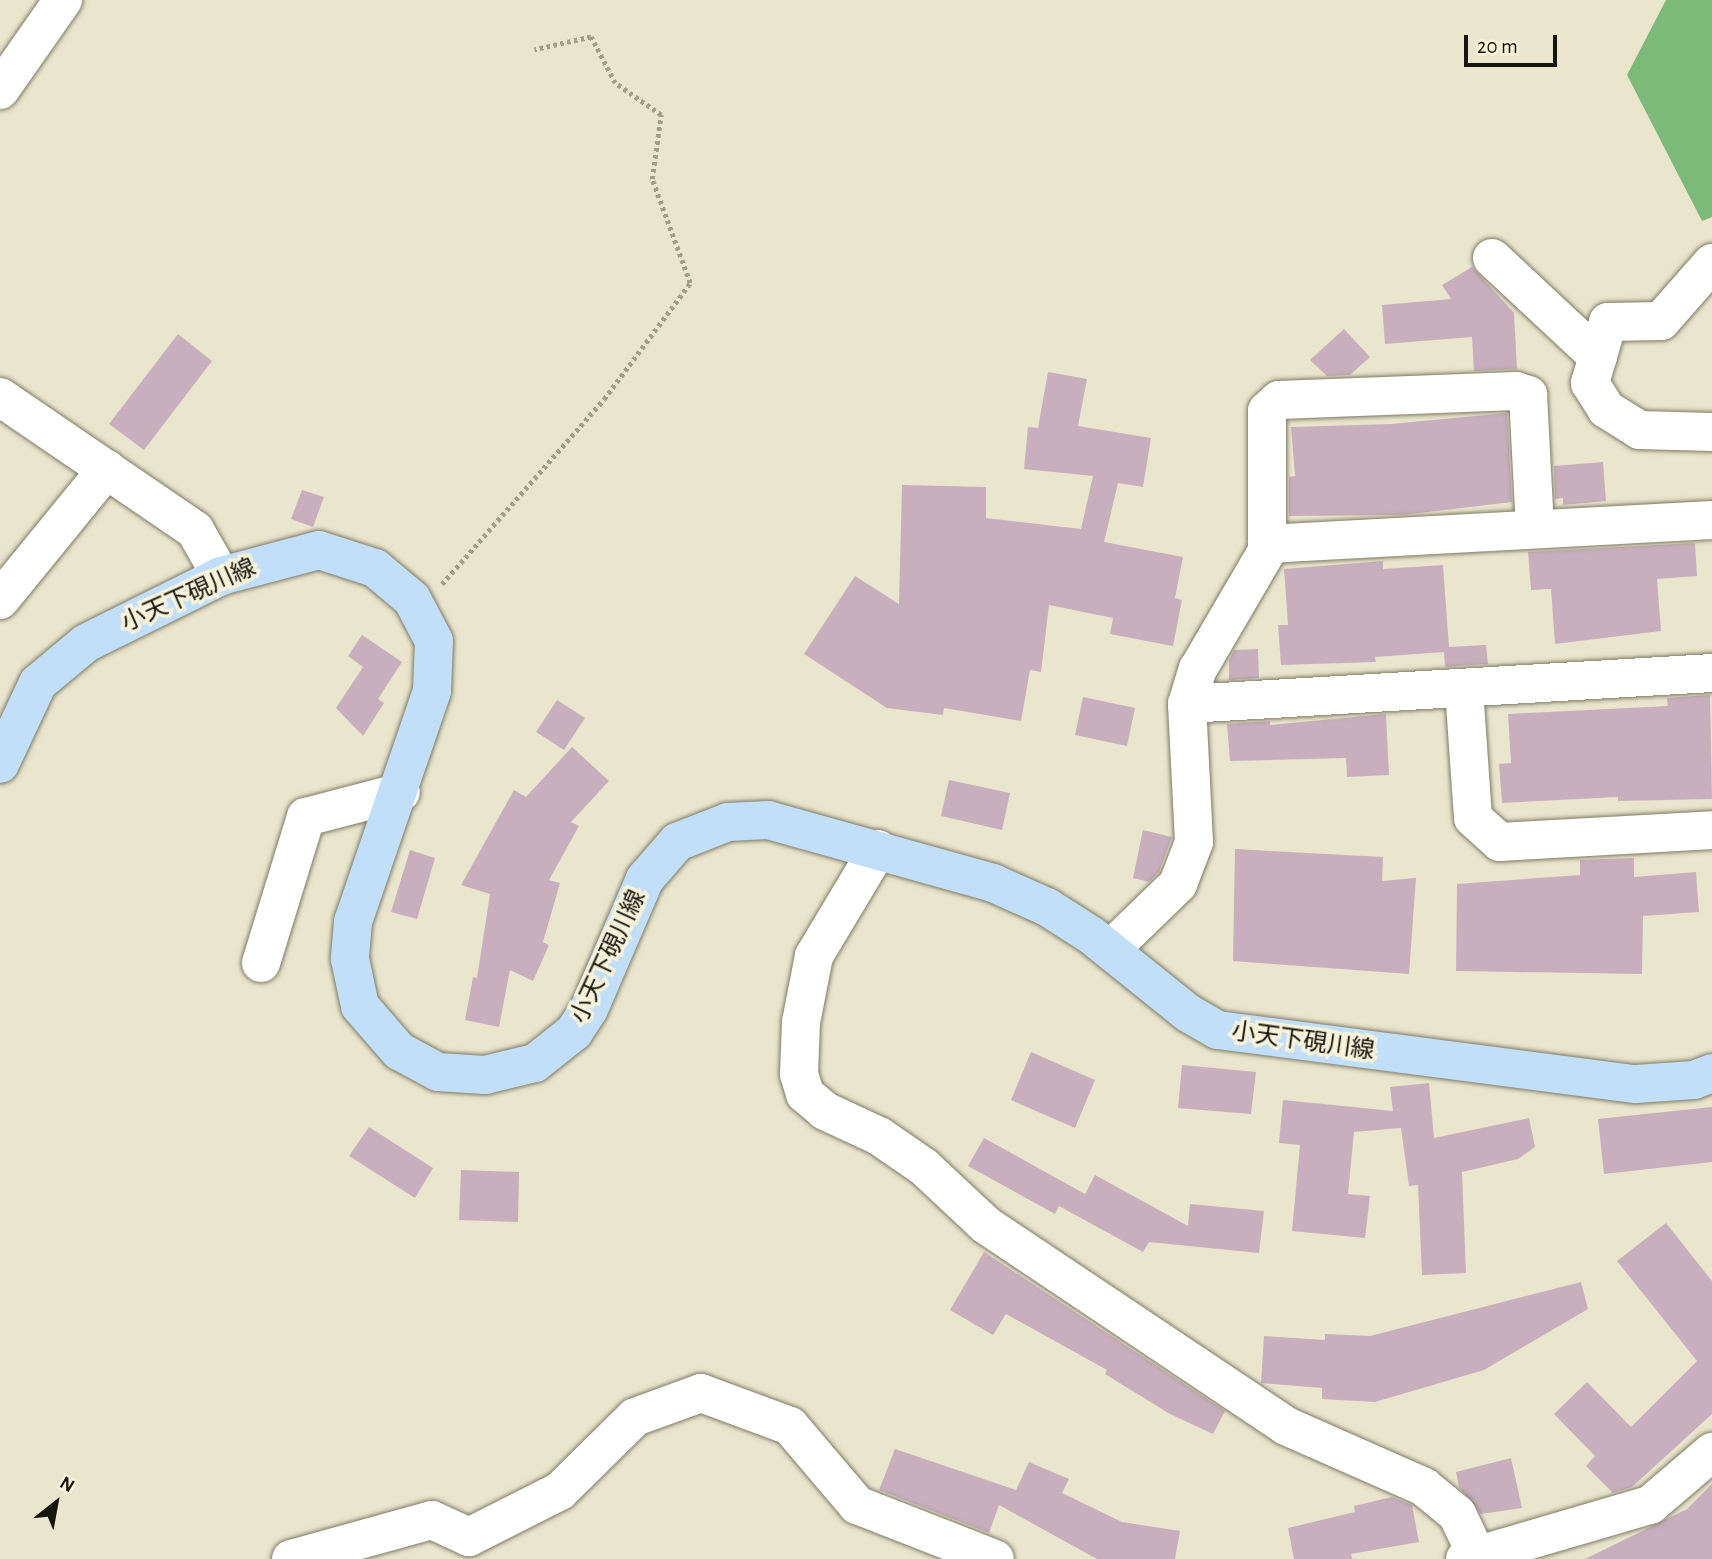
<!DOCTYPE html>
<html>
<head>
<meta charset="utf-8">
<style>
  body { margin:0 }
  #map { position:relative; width:1712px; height:1559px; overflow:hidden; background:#eae6cd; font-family:"Alegreya Sans","Noto Sans JP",sans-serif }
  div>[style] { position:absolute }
  .forest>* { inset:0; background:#7cba79 }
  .building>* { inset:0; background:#c7afbd }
  .path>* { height:4.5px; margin-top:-2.25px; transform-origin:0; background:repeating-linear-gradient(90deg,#a19e8a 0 3.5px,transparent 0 7px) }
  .roads { filter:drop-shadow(0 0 2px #7f7b65) drop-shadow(0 0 2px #7f7b65) }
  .minor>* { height:38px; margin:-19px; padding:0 19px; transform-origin:19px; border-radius:19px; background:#fff }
  .major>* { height:38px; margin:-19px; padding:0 19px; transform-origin:19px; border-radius:19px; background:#c2dffa }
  span { translate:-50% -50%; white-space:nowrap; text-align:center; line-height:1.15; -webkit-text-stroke:7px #f7f3da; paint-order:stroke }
  .street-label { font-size:24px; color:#16150c }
  .north { position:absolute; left:21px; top:1468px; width:70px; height:70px; -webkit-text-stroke:5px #f7f3da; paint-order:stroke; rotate:31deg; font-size:19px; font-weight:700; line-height:28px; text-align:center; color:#16150c }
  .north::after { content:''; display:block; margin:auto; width:24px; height:32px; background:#16150c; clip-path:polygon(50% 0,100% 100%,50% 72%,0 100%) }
  .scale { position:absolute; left:1464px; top:35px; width:93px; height:32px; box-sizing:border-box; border:4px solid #16150c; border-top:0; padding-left:9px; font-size:21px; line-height:24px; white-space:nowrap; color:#16150c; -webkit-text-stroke:5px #f7f3da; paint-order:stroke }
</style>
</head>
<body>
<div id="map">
  <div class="forest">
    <div style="clip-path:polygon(1666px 0,1712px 0,1712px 217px,1702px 221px,1627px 75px)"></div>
  </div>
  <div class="building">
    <div style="clip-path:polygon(1472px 267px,1514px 313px,1517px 369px,1474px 371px,1472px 337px,1385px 344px,1382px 305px,1451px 299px,1442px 285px)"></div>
    <div style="clip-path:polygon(1344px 329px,1370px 357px,1350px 375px,1327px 376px,1310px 360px)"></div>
    <div style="clip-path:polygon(178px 334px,212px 361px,144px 450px,109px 424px)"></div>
    <div style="clip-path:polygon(1048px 372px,1087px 379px,1078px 426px,1151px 438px,1143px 487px,1118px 483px,1104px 542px,1183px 557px,1175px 598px,1182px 600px,1173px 646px,1110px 634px,1113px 618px,1049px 605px,1041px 672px,1030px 670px,1021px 721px,944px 708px,943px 715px,887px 708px,804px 654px,855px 576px,899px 604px,902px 485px,986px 487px,986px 518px,1081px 529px,1093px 476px,1024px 469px,1028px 427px,1038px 428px)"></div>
    <div style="clip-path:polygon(1507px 413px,1512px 502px,1403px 515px,1289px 516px,1289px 477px,1295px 476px,1291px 427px,1391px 424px)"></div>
    <div style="clip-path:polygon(1603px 462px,1606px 501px,1563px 505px,1563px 498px,1555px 499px,1554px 466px)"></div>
    <div style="clip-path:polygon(302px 490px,324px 497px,313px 527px,291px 519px)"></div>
    <div style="clip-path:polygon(1695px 543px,1697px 576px,1657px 579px,1661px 631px,1555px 644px,1551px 589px,1531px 590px,1528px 552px)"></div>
    <div style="clip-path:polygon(1383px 561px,1383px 569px,1443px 565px,1449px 647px,1486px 645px,1488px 664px,1445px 667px,1444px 652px,1375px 657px,1376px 662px,1281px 665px,1278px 625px,1288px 625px,1284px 569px)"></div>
    <div style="clip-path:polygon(362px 635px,402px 662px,378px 699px,384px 703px,363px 736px,336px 708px,363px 667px,348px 656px)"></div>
    <div style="clip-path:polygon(1258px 649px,1259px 678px,1229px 680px,1229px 660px,1234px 650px)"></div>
    <div style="clip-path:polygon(1710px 695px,1712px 799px,1618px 801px,1618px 797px,1502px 803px,1499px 764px,1511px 763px,1508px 714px,1668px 706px,1667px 698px)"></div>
    <div style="clip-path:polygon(1083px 697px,1135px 708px,1127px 746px,1075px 735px)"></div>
    <div style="clip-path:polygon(557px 700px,585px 718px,564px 750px,536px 732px)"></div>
    <div style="clip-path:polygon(1386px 714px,1389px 775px,1347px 777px,1346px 758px,1230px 761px,1227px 724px,1270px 721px,1270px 725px)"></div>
    <div style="clip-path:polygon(572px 747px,609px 781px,571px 822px,579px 826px,549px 880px,560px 883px,543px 942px,549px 945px,533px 981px,510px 970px,499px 1027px,465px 1020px,473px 977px,477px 978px,490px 894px,461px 885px,514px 790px,526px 797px)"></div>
    <div style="clip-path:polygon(949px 780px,1010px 793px,1002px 830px,941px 816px)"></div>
    <div style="clip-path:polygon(1143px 830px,1172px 837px,1159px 872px,1149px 882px,1133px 878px)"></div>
    <div style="clip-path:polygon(1235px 849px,1383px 857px,1382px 881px,1416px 878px,1409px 974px,1233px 961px)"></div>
    <div style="clip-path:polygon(410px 850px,435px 858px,417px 919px,391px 912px)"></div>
    <div style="clip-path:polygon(1634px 858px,1634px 877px,1696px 872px,1699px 912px,1643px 916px,1642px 974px,1456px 971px,1457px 884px,1580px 875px,1580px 860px)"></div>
    <div style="clip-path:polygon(1031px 1052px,1095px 1080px,1075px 1128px,1011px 1100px)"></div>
    <div style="clip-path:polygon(1182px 1065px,1256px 1072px,1251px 1114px,1178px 1108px)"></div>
    <div style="clip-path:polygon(1429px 1083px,1434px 1138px,1529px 1118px,1535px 1147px,1518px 1159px,1462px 1172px,1466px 1273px,1422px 1275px,1418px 1185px,1409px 1186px,1401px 1128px,1354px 1132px,1348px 1194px,1370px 1196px,1365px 1238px,1292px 1231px,1300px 1145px,1279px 1143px,1283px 1100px,1393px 1111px,1390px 1087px)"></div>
    <div style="clip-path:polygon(1712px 1107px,1712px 1162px,1604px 1174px,1598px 1119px)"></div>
    <div style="clip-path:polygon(369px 1127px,433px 1168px,415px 1198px,349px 1156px)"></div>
    <div style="clip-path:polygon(984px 1138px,1085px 1194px,1095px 1175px,1188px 1226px,1190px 1204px,1264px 1211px,1259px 1253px,1149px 1242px,1143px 1252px,1059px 1206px,1055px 1214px,968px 1166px)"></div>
    <div style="clip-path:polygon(461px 1170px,519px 1172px,518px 1222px,459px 1220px)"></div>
    <div style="clip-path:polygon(1666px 1223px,1712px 1281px,1712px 1414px,1632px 1487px,1613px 1493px,1586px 1466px,1595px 1456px,1554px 1414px,1587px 1382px,1631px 1427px,1697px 1361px,1617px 1261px)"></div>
    <div style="clip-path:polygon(984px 1252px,1225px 1411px,1213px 1434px,1170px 1414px,1105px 1374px,1107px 1370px,1006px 1314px,993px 1335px,950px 1310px)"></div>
    <div style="clip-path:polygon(1581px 1282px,1588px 1309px,1484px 1370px,1375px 1402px,1322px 1399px,1322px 1388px,1261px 1383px,1264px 1336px,1325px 1340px,1325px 1334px,1370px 1336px)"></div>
    <div style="clip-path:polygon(895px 1449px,1016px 1490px,1029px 1462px,1069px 1479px,1062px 1493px,1122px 1522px,1180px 1531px,1175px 1559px,1097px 1559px,999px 1505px,989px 1533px,879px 1490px)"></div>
    <div style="clip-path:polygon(1511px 1458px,1522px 1508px,1481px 1514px,1459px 1487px,1456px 1472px)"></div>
    <div style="clip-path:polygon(1712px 1484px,1712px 1559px,1585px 1559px,1687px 1509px)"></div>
    <div style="clip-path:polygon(1392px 1497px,1412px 1505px,1419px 1542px,1351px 1554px,1352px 1559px,1294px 1559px,1288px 1528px,1355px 1512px,1354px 1506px)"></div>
  </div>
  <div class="path">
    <div style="left:442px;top:584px;width:246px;rotate:-48.8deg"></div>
    <div style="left:604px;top:399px;width:144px;rotate:-53.4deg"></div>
    <div style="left:690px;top:283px;width:111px;rotate:-110.1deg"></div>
    <div style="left:652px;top:179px;width:65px;rotate:-82deg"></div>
    <div style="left:661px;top:115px;width:56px;rotate:-145.2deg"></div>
    <div style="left:615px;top:83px;width:52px;rotate:-117.6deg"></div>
    <div style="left:591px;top:37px;width:58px;rotate:167.2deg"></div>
  </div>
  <div class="roads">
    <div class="minor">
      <div style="left:0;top:90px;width:110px;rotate:-55deg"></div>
      <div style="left:1492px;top:258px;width:145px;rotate:43deg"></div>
      <div style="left:1712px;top:263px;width:77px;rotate:131.3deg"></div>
      <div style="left:1661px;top:321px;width:53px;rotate:178.9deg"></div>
      <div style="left:1608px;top:322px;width:64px;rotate:106.4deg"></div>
      <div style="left:1590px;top:383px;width:31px;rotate:58deg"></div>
      <div style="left:1606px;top:409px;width:39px;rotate:32deg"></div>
      <div style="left:1639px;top:430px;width:73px;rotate:1.6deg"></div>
      <div style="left:0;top:397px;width:236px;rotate:34.3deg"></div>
      <div style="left:195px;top:530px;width:53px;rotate:60.5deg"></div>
      <div style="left:1267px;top:544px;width:445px;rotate:-3.1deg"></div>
      <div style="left:0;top:600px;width:169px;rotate:-50.8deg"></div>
      <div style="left:1464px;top:689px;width:129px;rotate:86deg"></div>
      <div style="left:1473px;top:818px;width:36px;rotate:42deg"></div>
      <div style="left:1500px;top:842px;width:212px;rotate:-3.2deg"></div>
      <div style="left:1187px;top:704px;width:526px;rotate:-3.38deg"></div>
      <div style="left:878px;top:849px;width:125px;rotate:120.9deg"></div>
      <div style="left:814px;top:956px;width:67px;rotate:101.1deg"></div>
      <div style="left:801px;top:1022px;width:52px;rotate:92.2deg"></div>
      <div style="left:799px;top:1074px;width:21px;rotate:73deg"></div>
      <div style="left:805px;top:1094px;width:26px;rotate:40deg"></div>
      <div style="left:825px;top:1111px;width:60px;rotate:24.8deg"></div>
      <div style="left:879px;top:1136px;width:55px;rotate:34.6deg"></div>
      <div style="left:924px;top:1167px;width:85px;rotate:43.1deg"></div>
      <div style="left:986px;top:1225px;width:361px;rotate:33.8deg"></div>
      <div style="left:1286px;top:1426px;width:151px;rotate:23.8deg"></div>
      <div style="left:1424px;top:1487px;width:43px;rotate:39.3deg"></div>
      <div style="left:1457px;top:1514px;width:47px;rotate:64.5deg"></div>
      <div style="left:1110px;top:950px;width:95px;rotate:-44.1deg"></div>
      <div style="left:1178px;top:884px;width:45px;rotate:-69.1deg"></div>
      <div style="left:1194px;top:842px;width:138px;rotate:-92.9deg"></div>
      <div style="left:1187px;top:704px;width:37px;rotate:-73deg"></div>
      <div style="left:1198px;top:669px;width:137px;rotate:-59.7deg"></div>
      <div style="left:1267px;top:551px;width:140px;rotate:-90deg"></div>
      <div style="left:1267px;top:411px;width:16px;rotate:-43deg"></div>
      <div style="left:1279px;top:400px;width:237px;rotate:-2.2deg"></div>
      <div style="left:1516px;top:391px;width:13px;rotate:18deg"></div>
      <div style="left:1528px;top:395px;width:132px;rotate:87deg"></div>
      <div style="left:261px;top:963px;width:153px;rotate:-72.9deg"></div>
      <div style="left:306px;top:817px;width:98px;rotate:-14.7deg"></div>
      <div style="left:291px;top:1559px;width:146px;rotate:-15.5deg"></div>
      <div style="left:432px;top:1520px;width:41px;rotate:24.7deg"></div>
      <div style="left:469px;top:1537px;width:102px;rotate:-26.8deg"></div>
      <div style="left:560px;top:1491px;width:105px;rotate:-44.6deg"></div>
      <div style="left:635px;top:1417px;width:70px;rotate:-20deg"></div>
      <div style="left:701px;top:1393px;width:95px;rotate:20.3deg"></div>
      <div style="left:790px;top:1426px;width:104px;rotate:49.7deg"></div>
      <div style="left:857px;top:1505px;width:148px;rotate:21.4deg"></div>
      <div style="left:1465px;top:1559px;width:193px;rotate:-16.3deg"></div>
      <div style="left:1650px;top:1505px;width:82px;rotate:-40.5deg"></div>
    </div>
    <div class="major">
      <div style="left:0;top:764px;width:89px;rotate:-64.9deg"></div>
      <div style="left:38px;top:683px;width:62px;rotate:-39.8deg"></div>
      <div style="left:86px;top:643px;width:151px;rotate:-26.4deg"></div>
      <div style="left:221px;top:576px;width:101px;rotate:-14.9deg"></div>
      <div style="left:319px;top:550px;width:59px;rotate:17.8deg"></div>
      <div style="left:375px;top:568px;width:48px;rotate:40deg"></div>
      <div style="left:412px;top:599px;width:47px;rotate:62.4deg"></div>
      <div style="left:434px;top:641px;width:50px;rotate:92.3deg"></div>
      <div style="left:432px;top:691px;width:244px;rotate:108.9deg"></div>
      <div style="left:353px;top:922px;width:37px;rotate:95deg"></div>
      <div style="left:350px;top:959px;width:48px;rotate:78deg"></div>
      <div style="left:360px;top:1006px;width:60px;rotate:49.1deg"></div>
      <div style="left:399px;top:1051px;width:44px;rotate:28.3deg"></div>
      <div style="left:438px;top:1072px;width:47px;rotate:3.7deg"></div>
      <div style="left:485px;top:1075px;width:51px;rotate:-13.5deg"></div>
      <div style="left:535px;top:1063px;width:50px;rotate:-38.5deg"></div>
      <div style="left:574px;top:1032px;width:27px;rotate:-57deg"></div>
      <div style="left:589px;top:1009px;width:142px;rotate:-66.7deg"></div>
      <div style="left:645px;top:879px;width:49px;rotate:-49.1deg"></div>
      <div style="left:677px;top:842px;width:55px;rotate:-21.4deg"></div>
      <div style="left:728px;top:822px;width:40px;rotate:-2.9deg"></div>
      <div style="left:768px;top:820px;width:234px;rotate:15.6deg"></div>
      <div style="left:993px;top:883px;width:59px;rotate:24deg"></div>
      <div style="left:1047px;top:907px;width:52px;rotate:32.5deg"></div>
      <div style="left:1091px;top:935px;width:124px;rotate:38.8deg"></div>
      <div style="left:1188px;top:1013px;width:34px;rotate:30deg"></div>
      <div style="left:1218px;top:1030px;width:421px;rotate:7.4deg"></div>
      <div style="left:1636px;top:1084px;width:58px;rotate:-3.9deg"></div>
      <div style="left:1694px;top:1080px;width:19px;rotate:-21deg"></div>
    </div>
  </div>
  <div class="street-label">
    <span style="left:189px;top:596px;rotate:-24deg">小天下硯川線</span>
    <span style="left:609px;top:957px;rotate:-65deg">小天下硯川線</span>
    <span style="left:1303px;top:1042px;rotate:8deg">小天下硯川線</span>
  </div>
  <div class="north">N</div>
  <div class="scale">20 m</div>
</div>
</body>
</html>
